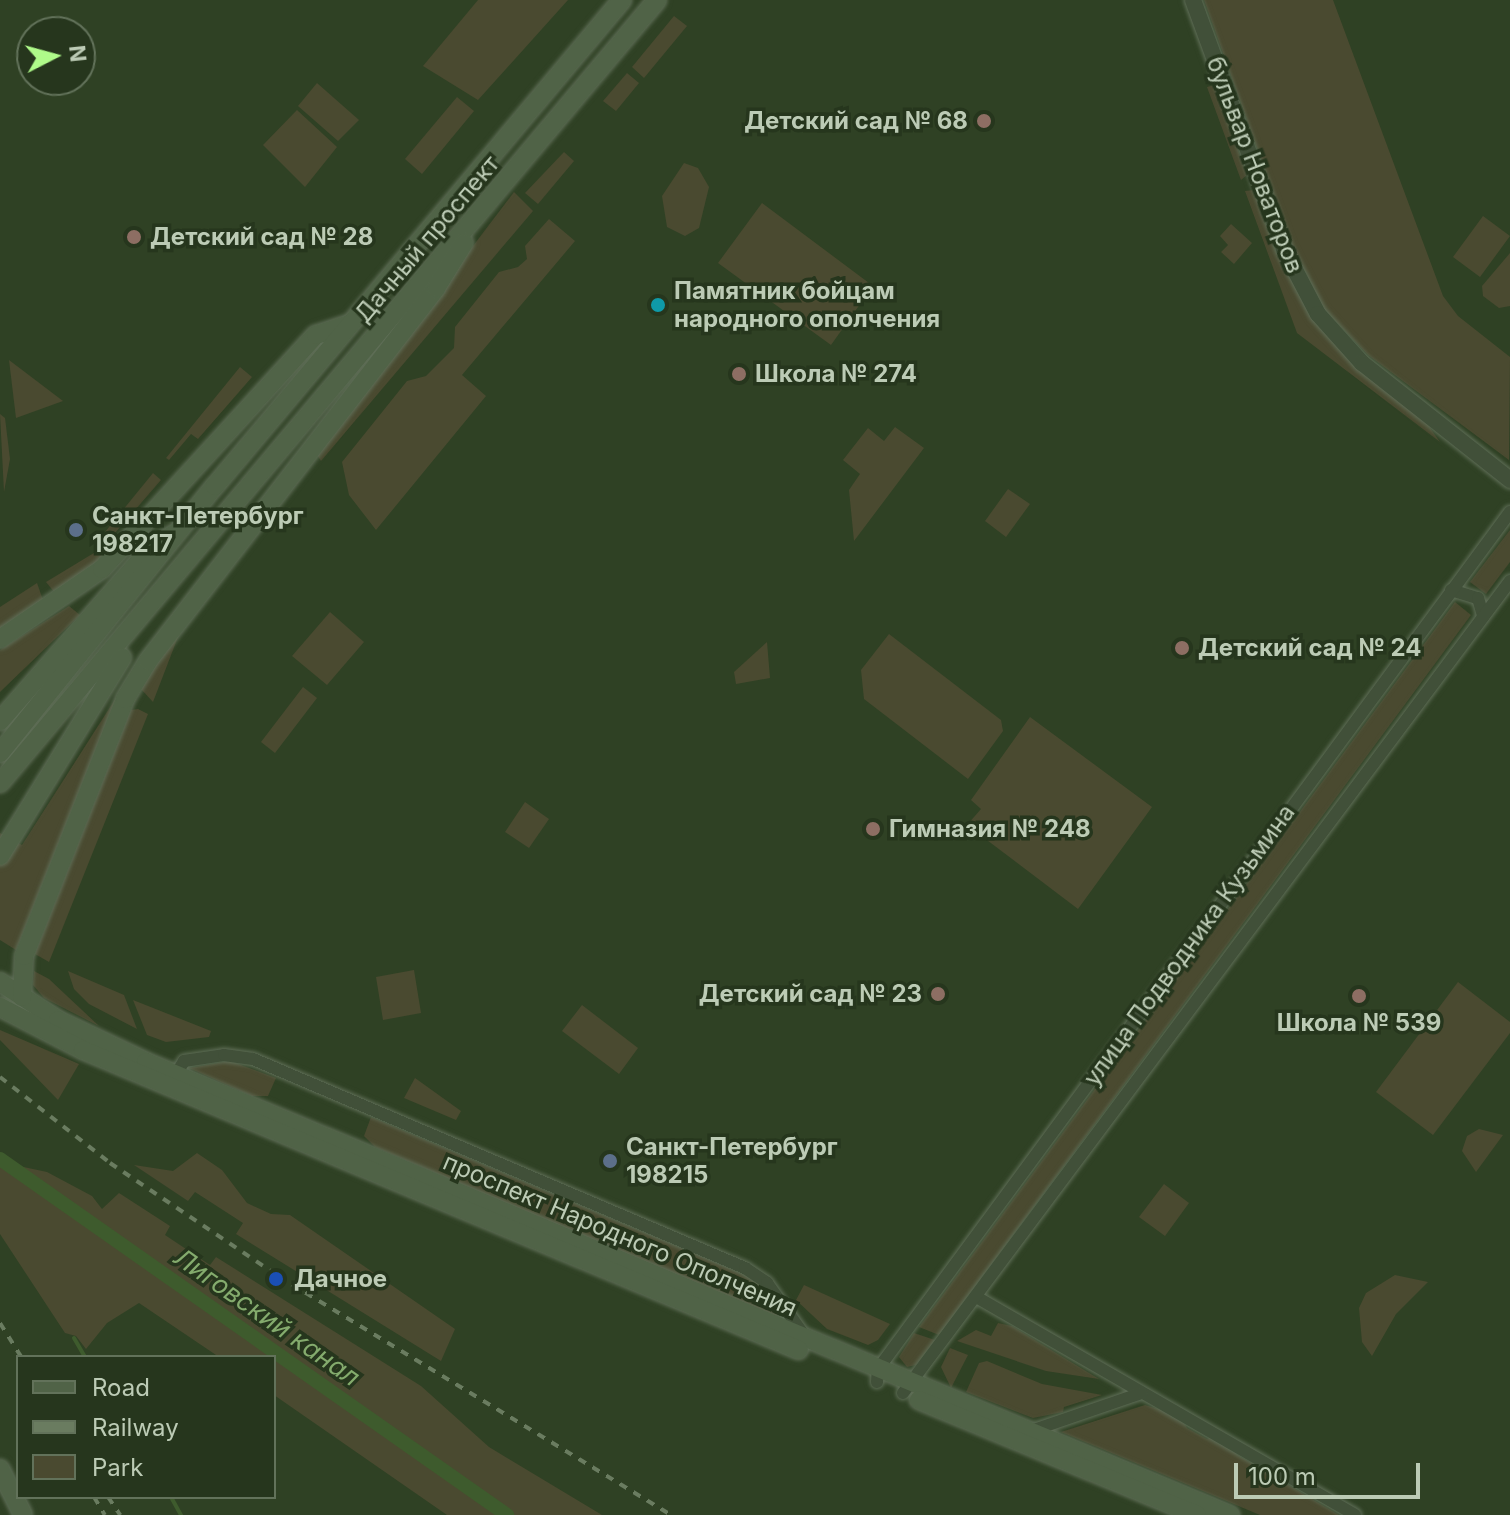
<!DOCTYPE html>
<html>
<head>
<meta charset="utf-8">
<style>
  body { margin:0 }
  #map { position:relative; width:1510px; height:1515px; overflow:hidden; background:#2f4124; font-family:Inter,sans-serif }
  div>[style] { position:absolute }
  .green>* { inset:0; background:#4a4a30 }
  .stream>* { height:4px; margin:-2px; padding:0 2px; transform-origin:2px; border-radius:2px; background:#3e5b2d }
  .canal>* { height:14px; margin:-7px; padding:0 7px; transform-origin:7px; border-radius:7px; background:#3e5b2d }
  .roads { filter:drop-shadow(0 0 2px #5f6e57) drop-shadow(0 0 2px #5f6e57) }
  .minor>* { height:12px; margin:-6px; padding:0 6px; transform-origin:6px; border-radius:6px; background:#415039 }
  .tertiary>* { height:16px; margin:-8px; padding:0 8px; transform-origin:8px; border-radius:8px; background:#415039 }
  .secondary>* { height:18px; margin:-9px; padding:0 9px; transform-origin:9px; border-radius:9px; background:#506347 }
  .rail>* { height:4px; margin-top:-2px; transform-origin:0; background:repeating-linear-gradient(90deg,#6a7c60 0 8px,transparent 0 16px) }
  .dots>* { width:22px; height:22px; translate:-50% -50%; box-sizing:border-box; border:4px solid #26361d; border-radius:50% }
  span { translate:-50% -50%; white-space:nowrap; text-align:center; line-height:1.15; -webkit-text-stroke:7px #26361d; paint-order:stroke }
  .poi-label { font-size:24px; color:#bccbb5; font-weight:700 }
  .right { translate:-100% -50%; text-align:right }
  .left { translate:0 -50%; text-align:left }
  .street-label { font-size:24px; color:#bccbb5 }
  .water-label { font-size:26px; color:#84ab6d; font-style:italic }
  .legend { position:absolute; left:16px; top:1355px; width:260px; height:144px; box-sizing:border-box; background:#26361d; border:2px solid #62725a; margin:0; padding:10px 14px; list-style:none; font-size:24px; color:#bccbb5 }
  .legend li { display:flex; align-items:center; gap:16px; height:40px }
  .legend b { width:40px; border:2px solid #62725a }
  .north { position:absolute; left:16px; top:16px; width:80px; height:80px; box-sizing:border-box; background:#26361d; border:2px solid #62725a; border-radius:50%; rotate:84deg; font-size:22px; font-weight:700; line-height:32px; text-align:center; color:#bccbb5 }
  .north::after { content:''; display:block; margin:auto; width:28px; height:36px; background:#affb8a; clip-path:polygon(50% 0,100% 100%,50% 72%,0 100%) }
  .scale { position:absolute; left:1234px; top:1463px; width:186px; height:36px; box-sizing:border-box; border:4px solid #bccbb5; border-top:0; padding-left:10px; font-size:24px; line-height:28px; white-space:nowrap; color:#bccbb5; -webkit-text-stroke:6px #26361d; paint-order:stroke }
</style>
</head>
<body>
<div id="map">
  <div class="green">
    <div style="clip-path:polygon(478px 0,568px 0,478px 100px,423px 66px)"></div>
    <div style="clip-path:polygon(1204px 0,1333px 0,1443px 296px,1458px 316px,1510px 357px,1509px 460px,1368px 355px,1324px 309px,1292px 246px)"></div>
    <div style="clip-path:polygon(674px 16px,687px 26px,644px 78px,632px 67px)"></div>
    <div style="clip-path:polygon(627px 73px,639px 83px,616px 111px,603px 101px)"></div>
    <div style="clip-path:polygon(317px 83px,359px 120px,338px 141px,298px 106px)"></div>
    <div style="clip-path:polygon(1214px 85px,1247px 175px,1241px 180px,1207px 87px)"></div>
    <div style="clip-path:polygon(457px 97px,474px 111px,422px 174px,405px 159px)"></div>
    <div style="clip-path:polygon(297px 110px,337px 147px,305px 187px,263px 145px)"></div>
    <div style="clip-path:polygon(564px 152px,574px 161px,538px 204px,525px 193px)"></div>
    <div style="clip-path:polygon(684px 163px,698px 168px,709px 187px,699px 228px,685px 236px,667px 227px,662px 196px)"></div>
    <div style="clip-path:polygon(1253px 190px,1276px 252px,1312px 319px,1357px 367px,1421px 415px,1440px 442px,1297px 333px,1245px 191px)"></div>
    <div style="clip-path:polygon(514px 192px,533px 211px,321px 461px,316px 453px)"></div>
    <div style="clip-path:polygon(762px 203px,873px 286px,831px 345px,718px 263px)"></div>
    <div style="clip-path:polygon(1483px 216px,1510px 236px,1480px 277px,1453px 257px)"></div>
    <div style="clip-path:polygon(549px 219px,575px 241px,462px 375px,486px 396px,376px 530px,349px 495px,342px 462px,407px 381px,426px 376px,454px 348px,455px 327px,499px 272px,518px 267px,527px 259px,525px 246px)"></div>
    <div style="clip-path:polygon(1231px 224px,1252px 243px,1234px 264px,1221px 252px,1228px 245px,1220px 236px)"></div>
    <div style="clip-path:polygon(1510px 253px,1510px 306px,1499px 308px,1483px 296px,1482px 286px)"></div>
    <div style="clip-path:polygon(9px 360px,63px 401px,16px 418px)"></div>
    <div style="clip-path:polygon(240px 367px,252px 377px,198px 439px,191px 434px,169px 460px,166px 458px)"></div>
    <div style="clip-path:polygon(0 414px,5px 418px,10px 459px,4px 492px)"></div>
    <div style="clip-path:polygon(895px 427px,924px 448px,854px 541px,849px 490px,860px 474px,843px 460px,868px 428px,884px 441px)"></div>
    <div style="clip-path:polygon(153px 473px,161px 480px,115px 533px,96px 543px)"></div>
    <div style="clip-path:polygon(1008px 489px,1030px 504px,1006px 537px,985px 521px)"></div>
    <div style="clip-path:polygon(1510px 530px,1510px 562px,1486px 594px,1470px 582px)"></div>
    <div style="clip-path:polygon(117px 539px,97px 563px,55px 593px,46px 582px)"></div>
    <div style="clip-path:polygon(37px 583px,43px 600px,0 630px,0 607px)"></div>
    <div style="clip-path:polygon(1455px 602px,1471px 615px,939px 1335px,919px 1327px)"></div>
    <div style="clip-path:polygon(69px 606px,80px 615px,0 692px,0 650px)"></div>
    <div style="clip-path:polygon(330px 612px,364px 642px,327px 685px,292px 656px)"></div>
    <div style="clip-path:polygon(183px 624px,153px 702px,141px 689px)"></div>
    <div style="clip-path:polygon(889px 634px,1001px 720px,1003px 731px,968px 779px,864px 699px,861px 670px)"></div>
    <div style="clip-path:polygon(767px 642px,770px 678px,736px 684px,734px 672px)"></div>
    <div style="clip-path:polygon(137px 665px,111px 710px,16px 950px,0 940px,0 833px,22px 845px)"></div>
    <div style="clip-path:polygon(303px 687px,317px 698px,275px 753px,261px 742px)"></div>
    <div style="clip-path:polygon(138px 709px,148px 714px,49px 962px,35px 954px,131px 710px)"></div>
    <div style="clip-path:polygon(1030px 717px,1152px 807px,1078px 909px,967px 825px,981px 809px,971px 800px)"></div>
    <div style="clip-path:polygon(525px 802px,549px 819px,529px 848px,505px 832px)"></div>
    <div style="clip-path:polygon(414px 970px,421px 1013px,383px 1020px,376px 977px)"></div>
    <div style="clip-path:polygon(34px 971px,49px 979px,99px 1026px,44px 998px,33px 985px)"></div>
    <div style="clip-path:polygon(68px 971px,124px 995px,137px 1029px,89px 1004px,74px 989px)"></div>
    <div style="clip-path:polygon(1458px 982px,1510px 1022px,1510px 1033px,1433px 1135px,1376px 1092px)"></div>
    <div style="clip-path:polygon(133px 1000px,211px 1031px,209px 1037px,166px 1042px,147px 1035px)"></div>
    <div style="clip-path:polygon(582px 1005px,638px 1048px,619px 1074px,562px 1031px)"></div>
    <div style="clip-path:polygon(0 1030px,79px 1064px,58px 1100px,0 1040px)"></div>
    <div style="clip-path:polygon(230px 1061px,276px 1078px,268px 1096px,252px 1096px,189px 1068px)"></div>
    <div style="clip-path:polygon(415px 1078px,461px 1111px,456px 1120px,404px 1098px)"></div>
    <div style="clip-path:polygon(371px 1117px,745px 1275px,763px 1287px,779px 1315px,772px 1316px,375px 1147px,364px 1136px)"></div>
    <div style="clip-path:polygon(1479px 1129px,1503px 1135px,1476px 1172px,1462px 1151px,1467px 1136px)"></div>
    <div style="clip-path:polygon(197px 1153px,222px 1170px,247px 1203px,271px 1214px,290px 1215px,455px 1329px,441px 1361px,236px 1234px,243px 1223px,195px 1192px,188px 1201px,134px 1165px,173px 1171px)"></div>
    <div style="clip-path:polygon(0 1162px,47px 1172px,92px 1196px,102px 1209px,119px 1193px,170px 1226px,165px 1235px,210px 1265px,216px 1257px,421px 1386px,489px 1447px,602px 1515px,447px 1515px,274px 1395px,274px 1357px,219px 1357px,139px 1303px,107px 1323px,86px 1349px,76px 1336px,65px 1333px,0 1234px)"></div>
    <div style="clip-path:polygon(1164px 1184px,1189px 1203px,1165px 1236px,1139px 1217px)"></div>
    <div style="clip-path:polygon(1395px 1275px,1428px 1282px,1396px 1314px,1372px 1356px,1362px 1342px,1359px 1308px,1366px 1293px)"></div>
    <div style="clip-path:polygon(804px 1285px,890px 1324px,878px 1340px,868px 1345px,827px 1329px,796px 1300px)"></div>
    <div style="clip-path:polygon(998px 1323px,1012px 1326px,1099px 1379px,1046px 1371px,957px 1341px,976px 1330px,991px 1336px)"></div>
    <div style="clip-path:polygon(914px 1333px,935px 1340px,916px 1365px,907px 1367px,899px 1357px)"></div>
    <div style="clip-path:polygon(950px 1348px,968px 1355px,951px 1388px,941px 1367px)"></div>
    <div style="clip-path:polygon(987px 1361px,1042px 1384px,1102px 1395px,1064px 1407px,1063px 1412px,1033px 1418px,966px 1392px,979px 1363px)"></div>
    <div style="clip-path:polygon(1145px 1405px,1179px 1415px,1187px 1428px,1207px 1439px,1215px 1435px,1239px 1456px,1339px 1515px,1260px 1515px,1061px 1432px)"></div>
  </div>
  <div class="stream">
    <div style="left:74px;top:1338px;width:22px;rotate:60deg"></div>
    <div style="left:171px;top:1497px;width:21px;rotate:61deg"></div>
  </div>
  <div class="canal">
    <div style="left:0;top:1159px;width:620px;rotate:35.08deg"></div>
  </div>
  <div class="roads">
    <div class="minor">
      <div style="left:1451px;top:590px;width:28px;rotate:17deg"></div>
      <div style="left:1478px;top:598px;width:19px;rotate:74deg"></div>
      <div style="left:172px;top:1081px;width:23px;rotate:-59deg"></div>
      <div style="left:184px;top:1061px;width:40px;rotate:-8.5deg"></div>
      <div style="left:224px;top:1055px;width:29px;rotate:8deg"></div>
      <div style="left:253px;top:1059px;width:535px;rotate:23.02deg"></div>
      <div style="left:745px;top:1268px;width:27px;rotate:34deg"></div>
      <div style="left:767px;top:1283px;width:64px;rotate:54.6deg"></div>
      <div style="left:978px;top:1298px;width:435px;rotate:29.9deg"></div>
      <div style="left:877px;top:1382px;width:13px;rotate:-86deg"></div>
      <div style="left:878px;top:1369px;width:1065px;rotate:-53.59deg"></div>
      <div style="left:903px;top:1393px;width:1014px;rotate:-53.22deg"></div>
      <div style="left:1028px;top:1432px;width:120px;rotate:-18.9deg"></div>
    </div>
    <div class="tertiary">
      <div style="left:1193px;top:0;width:265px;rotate:69.9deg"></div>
      <div style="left:1284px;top:249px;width:73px;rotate:62.4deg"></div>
      <div style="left:1318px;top:314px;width:66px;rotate:48.1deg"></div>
      <div style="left:1362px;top:363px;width:189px;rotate:38.3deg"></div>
    </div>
    <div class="secondary">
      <div style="left:0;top:639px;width:124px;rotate:-34.5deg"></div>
      <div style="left:102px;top:569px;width:317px;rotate:-47.6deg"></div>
      <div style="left:316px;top:335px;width:35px;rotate:-18deg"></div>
      <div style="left:0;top:721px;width:228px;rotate:-48.9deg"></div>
      <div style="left:150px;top:549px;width:28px;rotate:-32deg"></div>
      <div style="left:0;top:753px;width:343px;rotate:-51.2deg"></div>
      <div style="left:215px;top:486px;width:634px;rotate:-50.06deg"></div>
      <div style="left:0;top:783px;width:1022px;rotate:-50deg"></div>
      <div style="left:0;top:856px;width:233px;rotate:-58.4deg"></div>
      <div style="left:0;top:982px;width:69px;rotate:33.2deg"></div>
      <div style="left:58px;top:1020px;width:98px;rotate:25.5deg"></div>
      <div style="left:146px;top:1062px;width:1175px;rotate:22.68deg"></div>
      <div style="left:22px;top:997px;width:41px;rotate:-87.2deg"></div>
      <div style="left:24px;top:956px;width:276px;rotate:-68.5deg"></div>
      <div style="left:125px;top:699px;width:44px;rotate:-58.8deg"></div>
      <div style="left:148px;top:661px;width:471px;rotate:-52.3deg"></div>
      <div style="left:436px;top:288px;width:53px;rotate:-58.1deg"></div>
      <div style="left:0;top:1007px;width:93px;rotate:27.4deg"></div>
      <div style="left:83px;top:1050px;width:776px;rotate:22.73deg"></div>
      <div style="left:919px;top:1400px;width:301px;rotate:22.5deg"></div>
      <div style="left:0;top:1469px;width:51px;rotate:63.4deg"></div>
    </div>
  </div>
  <div class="rail">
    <div style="left:0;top:1077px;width:140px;rotate:38deg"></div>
    <div style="left:110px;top:1163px;width:202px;rotate:33.9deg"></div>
    <div style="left:278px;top:1276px;width:460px;rotate:31.3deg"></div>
    <div style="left:0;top:1323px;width:40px;rotate:58deg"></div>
    <div style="left:94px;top:1497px;width:21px;rotate:59deg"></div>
    <div style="left:108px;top:1497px;width:22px;rotate:56deg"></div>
  </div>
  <div class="dots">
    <div style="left:984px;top:121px;background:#8d6e63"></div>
    <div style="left:134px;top:237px;background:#8d6e63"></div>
    <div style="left:658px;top:305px;background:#0f9aa8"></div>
    <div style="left:739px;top:374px;background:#8d6e63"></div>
    <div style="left:76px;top:530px;background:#5c6f8a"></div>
    <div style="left:1182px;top:648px;background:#8d6e63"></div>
    <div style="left:873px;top:829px;background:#8d6e63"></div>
    <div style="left:938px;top:994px;background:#8d6e63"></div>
    <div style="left:1359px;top:996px;background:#8d6e63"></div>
    <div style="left:610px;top:1161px;background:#5c6f8a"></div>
    <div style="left:276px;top:1279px;background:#1a4fb4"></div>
  </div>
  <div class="poi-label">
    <span class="right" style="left:968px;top:121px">Детский сад № 68</span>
    <span class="left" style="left:150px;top:237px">Детский сад № 28</span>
    <span class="left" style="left:674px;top:305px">Памятник бойцам<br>народного ополчения</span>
    <span class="left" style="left:755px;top:374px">Школа № 274</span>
    <span class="left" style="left:92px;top:530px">Санкт-Петербург<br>198217</span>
    <span class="left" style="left:1198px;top:648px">Детский сад № 24</span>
    <span class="left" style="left:889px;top:829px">Гимназия № 248</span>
    <span class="right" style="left:922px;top:994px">Детский сад № 23</span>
    <span style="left:1359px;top:1023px">Школа № 539</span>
    <span class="left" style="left:626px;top:1161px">Санкт-Петербург<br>198215</span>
    <span class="left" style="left:294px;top:1279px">Дачное</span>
  </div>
  <div class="street-label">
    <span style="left:1255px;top:165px;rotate:69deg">бульвар Новаторов</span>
    <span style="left:427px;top:239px;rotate:-50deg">Дачный проспект</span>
    <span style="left:1189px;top:945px;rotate:-54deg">улица Подводника Кузьмина</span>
    <span style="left:620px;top:1235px;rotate:23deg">проспект Народного Ополчения</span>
  </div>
  <div class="water-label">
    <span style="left:267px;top:1317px;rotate:35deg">Лиговский канал</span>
  </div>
  <ul class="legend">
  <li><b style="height:10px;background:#506347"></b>Road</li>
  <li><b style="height:10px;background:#6a7c60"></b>Railway</li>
  <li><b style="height:22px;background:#4a4a30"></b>Park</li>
  </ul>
  <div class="north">N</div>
  <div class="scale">100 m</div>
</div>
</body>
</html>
